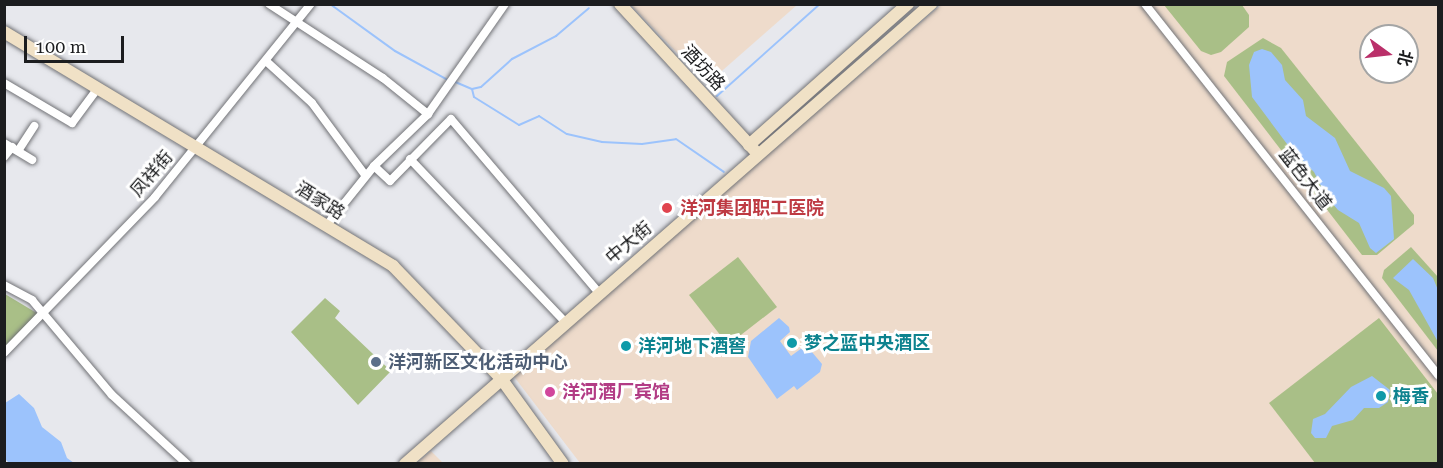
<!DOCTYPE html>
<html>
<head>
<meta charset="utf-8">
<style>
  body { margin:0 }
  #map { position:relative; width:1443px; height:468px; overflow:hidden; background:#e7e8ed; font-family:"Roboto Serif","Noto Sans SC",serif }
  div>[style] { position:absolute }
  .industrial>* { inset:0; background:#eedbcb }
  .green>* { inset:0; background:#a9bf87 }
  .water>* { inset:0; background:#9cc3fc }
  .stream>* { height:2px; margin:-1px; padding:0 1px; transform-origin:1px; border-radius:1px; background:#9cc3fc }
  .roads { filter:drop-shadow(0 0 2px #727377) drop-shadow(0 0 2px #727377) }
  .street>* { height:8px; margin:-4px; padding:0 4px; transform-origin:4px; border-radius:4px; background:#fff }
  .secondary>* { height:12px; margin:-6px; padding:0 6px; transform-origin:6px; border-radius:6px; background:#f0e1c6 }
  .dots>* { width:16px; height:16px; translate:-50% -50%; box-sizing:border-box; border:3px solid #fff; border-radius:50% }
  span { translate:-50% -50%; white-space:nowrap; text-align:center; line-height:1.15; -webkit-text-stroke:6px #fff; paint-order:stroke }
  .street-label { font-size:18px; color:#1c1d1f }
  .health-label { font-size:18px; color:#be3a42; font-weight:700 }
  .left { translate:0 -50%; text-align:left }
  .culture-label { font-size:18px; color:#0d838f; font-weight:700 }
  .service-label { font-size:18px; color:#4e5e75; font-weight:700 }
  .hotel-label { font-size:18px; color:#b23c85; font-weight:700 }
  .frame { position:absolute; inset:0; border:6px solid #1c1d1f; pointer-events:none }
  .north { position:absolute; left:1359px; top:24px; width:60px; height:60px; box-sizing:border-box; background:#fff; border:2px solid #a4a5a5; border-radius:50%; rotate:105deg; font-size:16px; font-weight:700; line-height:24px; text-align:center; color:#1c1d1f }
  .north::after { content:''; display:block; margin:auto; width:21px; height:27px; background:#ba306a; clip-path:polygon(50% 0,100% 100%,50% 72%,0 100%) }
  .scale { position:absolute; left:24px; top:36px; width:100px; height:27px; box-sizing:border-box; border:3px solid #1c1d1f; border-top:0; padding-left:8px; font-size:18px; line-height:21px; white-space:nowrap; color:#1c1d1f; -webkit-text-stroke:4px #fff; paint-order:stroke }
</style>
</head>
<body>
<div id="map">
  <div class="industrial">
    <div style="clip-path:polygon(631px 5px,797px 5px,707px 84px)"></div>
    <div style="clip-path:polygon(evenodd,941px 5px,1438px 5px,1438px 463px,580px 463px,512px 374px,941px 5px,1371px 36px,1407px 36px,1407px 72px,1371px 72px,1371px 36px)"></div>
    <div style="clip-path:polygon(431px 451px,443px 463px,416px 463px)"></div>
  </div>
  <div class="green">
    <div style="clip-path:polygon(1164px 5px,1242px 5px,1249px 15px,1249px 27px,1221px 52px,1211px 55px,1201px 51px)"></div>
    <div style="clip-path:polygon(1263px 38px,1281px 48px,1414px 215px,1414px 224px,1377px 255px,1362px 255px,1224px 76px,1227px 62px)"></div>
    <div style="clip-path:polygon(1411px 247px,1438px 277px,1438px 351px,1382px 278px,1384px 270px)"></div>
    <div style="clip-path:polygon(738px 257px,777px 307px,728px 345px,689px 295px)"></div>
    <div style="clip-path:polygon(5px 294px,40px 315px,5px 353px)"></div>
    <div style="clip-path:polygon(325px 298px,340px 311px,335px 318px,391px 371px,358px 405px,291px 332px)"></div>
    <div style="clip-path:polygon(1379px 318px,1438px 394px,1438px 463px,1315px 463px,1269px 403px)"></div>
  </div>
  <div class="water">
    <div style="clip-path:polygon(1262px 49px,1271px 52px,1282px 65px,1285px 80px,1303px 100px,1306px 116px,1335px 138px,1350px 171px,1384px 188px,1391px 196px,1394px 239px,1376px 253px,1370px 248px,1359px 223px,1338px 210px,1326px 196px,1314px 172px,1290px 148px,1252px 97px,1249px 65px,1254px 52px)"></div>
    <div style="clip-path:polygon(1413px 259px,1433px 278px,1438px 290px,1438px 342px,1409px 290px,1393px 278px)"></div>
    <div style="clip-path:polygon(779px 318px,789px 327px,790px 332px,780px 341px,791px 356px,806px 345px,822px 364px,820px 372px,797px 390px,794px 386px,777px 399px,748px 357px,751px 341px)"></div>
    <div style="clip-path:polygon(1372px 376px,1390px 390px,1388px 402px,1379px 408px,1364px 408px,1353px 420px,1332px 426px,1326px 438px,1315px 438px,1311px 433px,1313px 419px,1325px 414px,1351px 387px)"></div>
    <div style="clip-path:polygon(19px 394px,34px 408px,42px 427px,61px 442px,67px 458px,74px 463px,9px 463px,5px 459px,5px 403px)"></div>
  </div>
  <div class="stream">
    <div style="left:330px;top:4px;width:80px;rotate:35.9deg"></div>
    <div style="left:395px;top:51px;width:60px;rotate:28.7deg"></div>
    <div style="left:453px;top:81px;width:21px;rotate:23deg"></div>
    <div style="left:472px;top:89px;width:9px;rotate:-13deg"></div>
    <div style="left:481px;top:87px;width:42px;rotate:-42.1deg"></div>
    <div style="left:512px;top:59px;width:50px;rotate:-27.6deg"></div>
    <div style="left:556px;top:36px;width:43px;rotate:-40.3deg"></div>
    <div style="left:472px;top:89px;width:8px;rotate:76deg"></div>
    <div style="left:474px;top:97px;width:53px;rotate:31.9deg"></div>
    <div style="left:519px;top:125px;width:22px;rotate:-24deg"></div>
    <div style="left:539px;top:116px;width:33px;rotate:33deg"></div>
    <div style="left:567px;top:134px;width:36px;rotate:13deg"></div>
    <div style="left:602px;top:142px;width:40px;rotate:2.9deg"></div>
    <div style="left:642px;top:144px;width:34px;rotate:-8deg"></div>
    <div style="left:676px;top:139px;width:58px;rotate:34.5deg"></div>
    <div style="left:717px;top:96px;width:138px;rotate:-41.8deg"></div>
  </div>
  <div class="roads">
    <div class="street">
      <div style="left:269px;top:4px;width:136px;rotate:33deg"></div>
      <div style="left:383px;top:78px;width:58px;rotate:38.7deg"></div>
      <div style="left:1145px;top:4px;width:473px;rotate:51.7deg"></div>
      <div style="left:266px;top:61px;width:62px;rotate:42.4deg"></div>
      <div style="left:312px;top:103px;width:89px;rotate:53.6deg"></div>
      <div style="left:4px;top:83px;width:79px;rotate:30.5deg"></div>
      <div style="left:72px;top:123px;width:44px;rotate:-53.4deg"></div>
      <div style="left:4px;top:143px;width:33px;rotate:31deg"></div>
      <div style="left:18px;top:151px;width:30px;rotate:-57deg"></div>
      <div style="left:4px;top:157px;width:13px;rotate:-51deg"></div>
      <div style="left:410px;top:159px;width:225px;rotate:46.4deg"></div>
      <div style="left:374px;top:166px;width:22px;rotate:43deg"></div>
      <div style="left:390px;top:181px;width:87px;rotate:-45.5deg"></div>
      <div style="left:451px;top:119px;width:227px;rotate:49.6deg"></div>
      <div style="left:326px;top:226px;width:77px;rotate:-51.3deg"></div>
      <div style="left:374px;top:166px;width:75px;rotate:-43.9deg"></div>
      <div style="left:428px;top:114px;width:134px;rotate:-55deg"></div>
      <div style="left:4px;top:285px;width:32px;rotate:28deg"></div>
      <div style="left:32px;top:300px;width:124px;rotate:49.9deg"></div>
      <div style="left:112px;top:395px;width:102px;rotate:42.6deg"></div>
      <div style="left:4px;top:353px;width:217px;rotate:-45.9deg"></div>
      <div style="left:155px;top:197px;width:248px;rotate:-51.1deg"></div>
    </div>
    <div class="secondary">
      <div style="left:620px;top:4px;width:200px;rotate:47.4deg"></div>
      <div style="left:4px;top:32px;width:454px;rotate:31deg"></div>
      <div style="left:393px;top:266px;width:154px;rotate:46.1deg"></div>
      <div style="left:500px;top:377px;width:107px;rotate:54.1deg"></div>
      <div style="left:749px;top:145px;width:213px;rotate:-41.6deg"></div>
      <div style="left:405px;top:464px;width:699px;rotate:-41.17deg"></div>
    </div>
  </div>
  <div class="dots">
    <div style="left:667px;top:208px;background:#e0444e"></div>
    <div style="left:792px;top:343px;background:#0f9aa8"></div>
    <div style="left:626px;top:346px;background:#0f9aa8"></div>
    <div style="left:376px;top:362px;background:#5c6f8a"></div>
    <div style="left:550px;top:392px;background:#d1479c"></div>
    <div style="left:1381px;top:396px;background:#0f9aa8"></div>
  </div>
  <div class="street-label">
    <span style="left:703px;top:68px;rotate:47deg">酒坊路</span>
    <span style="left:152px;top:174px;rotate:-49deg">凤祥街</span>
    <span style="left:1305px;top:179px;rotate:52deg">蓝色大道</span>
    <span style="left:320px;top:201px;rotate:32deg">酒家路</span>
    <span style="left:629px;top:243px;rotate:-40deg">中大街</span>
  </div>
  <div class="health-label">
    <span class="left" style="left:680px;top:208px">洋河集团职工医院</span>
  </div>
  <div class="culture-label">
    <span class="left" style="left:804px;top:343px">梦之蓝中央酒区</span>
    <span class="left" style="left:638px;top:346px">洋河地下酒窖</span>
    <span class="left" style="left:1393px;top:396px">梅香</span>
  </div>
  <div class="service-label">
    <span class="left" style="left:388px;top:362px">洋河新区文化活动中心</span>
  </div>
  <div class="hotel-label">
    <span class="left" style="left:562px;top:392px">洋河酒厂宾馆</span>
  </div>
  <div class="frame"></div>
  <div class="north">北</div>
  <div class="scale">100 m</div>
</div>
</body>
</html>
